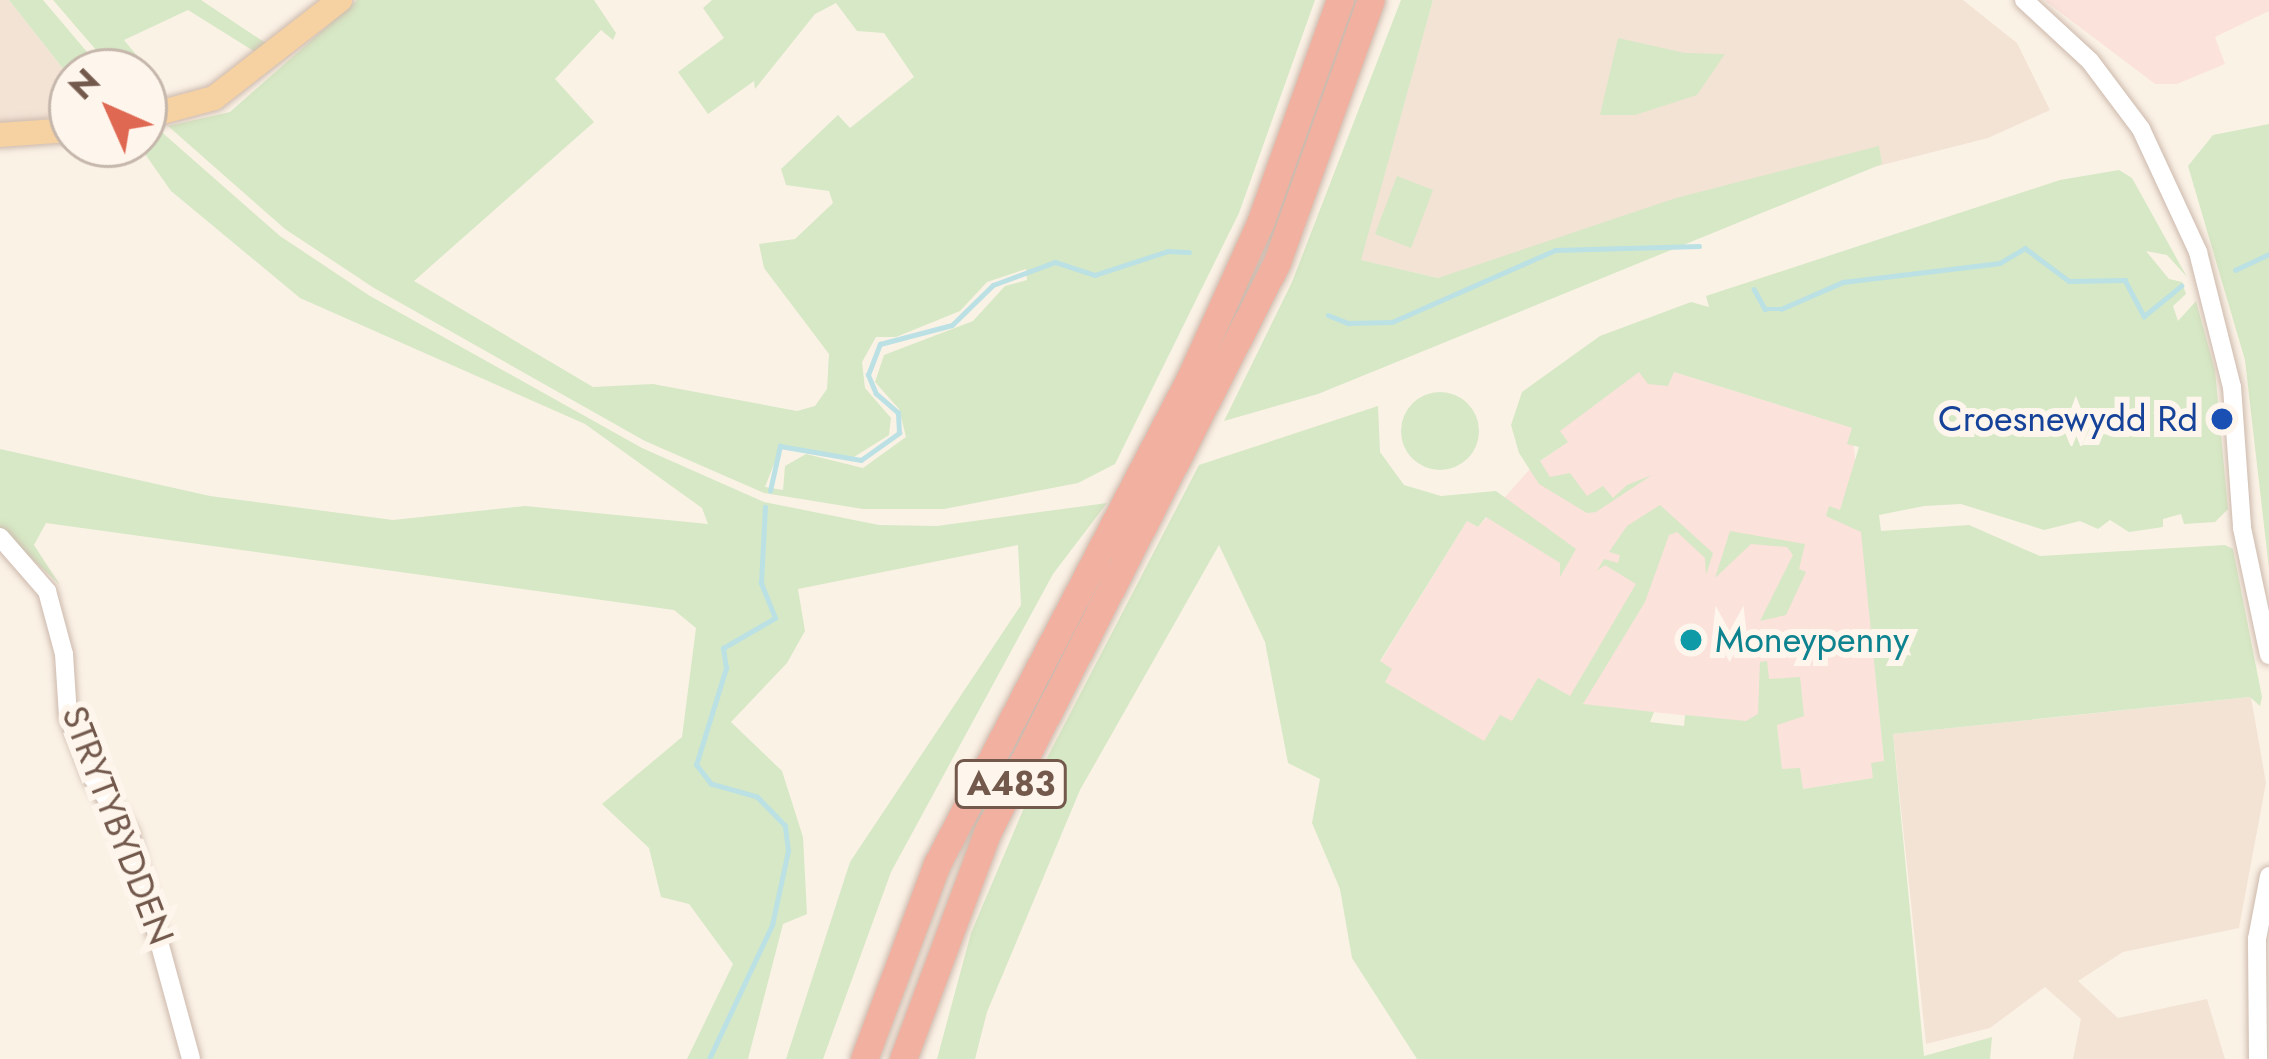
<!DOCTYPE html>
<html>
<head>
<meta charset="utf-8">
<style>
  body { margin:0 }
  #map { position:relative; width:2269px; height:1059px; overflow:hidden; background:#fbf2e6; font-family:Jost,sans-serif }
  div>[style] { position:absolute }
  .residential>* { inset:0; background:#f3e3d5 }
  .commercial>* { inset:0; background:#fbe2db }
  .green>* { inset:0; background:#d6e8c5 }
  .round { border-radius:50% }
  .stream>* { height:4.5px; margin:-2.25px; padding:0 2.25px; transform-origin:2.25px; border-radius:2.25px; background:#bce1e4 }
  .roads { filter:drop-shadow(0 0 3px #cdb9ad) drop-shadow(0 0 3px #cdb9ad) }
  .minor>* { height:18px; margin:-9px; padding:0 9px; transform-origin:9px; border-radius:9px; background:#fff }
  .major>* { height:24px; margin:-12px; padding:0 12px; transform-origin:12px; border-radius:12px; background:#f6d2a2 }
  .highway>* { height:27px; margin:-13.5px; padding:0 13.5px; transform-origin:13.5px; border-radius:13.5px; background:#f2b1a0 }
  .dots>* { width:33px; height:33px; translate:-50% -50%; box-sizing:border-box; border:6px solid #fef6ec; border-radius:50% }
  span { translate:-50% -50%; white-space:nowrap; text-align:center; line-height:1.15; -webkit-text-stroke:12px #fef6ec; paint-order:stroke }
  .shield-label span { padding:3px 9px; background:#fef6ec; border:3px solid; border-radius:9px; -webkit-text-stroke-width:0 }
  .shield-label { font-size:33px; color:#73584c; font-weight:700 }
  .transit-label { font-size:36px; color:#164399 }
  .right { translate:-100% -50%; text-align:right }
  .culture-label { font-size:36px; color:#0d838f }
  .left { translate:0 -50%; text-align:left }
  .street-label { font-size:36px; color:#73584c }
  .north { position:absolute; left:48px; top:48px; width:120px; height:120px; box-sizing:border-box; background:#fef6ec; border:3px solid #c6b7ac; border-radius:50%; rotate:315deg; font-size:33px; font-weight:700; line-height:48px; text-align:center; color:#73584c }
  .north::after { content:''; display:block; margin:auto; width:42px; height:54px; background:#df6852; clip-path:polygon(50% 0,100% 100%,50% 72%,0 100%) }
</style>
</head>
<body>
<div id="map">
  <div class="residential">
    <div style="clip-path:polygon(0 0,9px 0,72px 80px,72px 116px,0 123px)"></div>
    <div style="clip-path:polygon(1433px 0,1963px 0,2017px 43px,2050px 110px,1988px 138px,1438px 278px,1360px 260px)"></div>
    <div style="clip-path:polygon(2251px 697px,2266px 783px,2239px 928px,2123px 952px,2078px 981px,2118px 1018px,2207px 999px,2225px 1059px,2073px 1059px,2081px 1019px,2045px 987px,1990px 1028px,1926px 1044px,1893px 734px)"></div>
  </div>
  <div class="commercial">
    <div style="clip-path:polygon(2044px 0,2269px 0,2269px 11px,2215px 37px,2225px 64px,2177px 84px,2155px 84px)"></div>
    <div style="clip-path:polygon(1639px 371px,1652px 382px,1674px 372px,1852px 428px,1884px 761px,1873px 778px,1802px 789px,1782px 770px,1777px 725px,1586px 705px,1539px 679px,1512px 722px,1484px 742px,1385px 682px,1380px 662px,1467px 521px,1478px 527px,1531px 468px,1567px 442px,1559px 431px)"></div>
  </div>
  <div class="green">
    <div style="clip-path:polygon(9px 0,43px 0,104px 72px,72px 72px,72px 80px)"></div>
    <div style="clip-path:polygon(53px 0,201px 0,267px 44px,257px 53px,188px 10px,124px 40px,163px 87px,144px 90px,144px 72px,115px 72px)"></div>
    <div style="clip-path:polygon(evenodd,357px 0,594px 0,616px 33px,613px 40px,601px 30px,555px 79px,594px 122px,414px 281px,593px 387px,653px 384px,797px 411px,815px 406px,827px 389px,829px 354px,764px 268px,759px 244px,795px 239px,833px 203px,829px 191px,786px 185px,781px 169px,838px 115px,850px 128px,914px 77px,884px 33px,857px 31px,836px 3px,815px 14px,755px 89px,754px 81px,708px 114px,678px 72px,724px 38px,703px 8px,712px 0,1315px 0,1239px 213px,1115px 464px,1078px 483px,944px 509px,863px 509px,764px 493px,645px 441px,374px 288px,285px 229px,168px 126px,230px 112px,357px 0,1026px 269px,1027px 280px,1005px 286px,973px 321px,884px 355px,875px 382px,899px 409px,906px 437px,863px 468px,806px 454px,785px 466px,783px 490px,765px 487px,781px 446px,854px 457px,889px 435px,891px 418px,865px 388px,862px 362px,876px 337px,896px 337px,960px 311px,987px 282px,1026px 269px)"></div>
    <div style="clip-path:polygon(1401px 0,1433px 0,1361px 260px,1438px 278px,1676px 198px,1879px 146px,1882px 164px,1318px 394px,1224px 421px,1292px 282px)"></div>
    <div style="clip-path:polygon(1618px 38px,1685px 53px,1725px 54px,1697px 95px,1635px 115px,1600px 115px)"></div>
    <div style="clip-path:polygon(2269px 124px,2269px 569px,2245px 360px,2188px 166px,2213px 135px)"></div>
    <div style="clip-path:polygon(157px 128px,280px 236px,370px 296px,642px 448px,764px 502px,879px 525px,937px 526px,1107px 503px,1053px 574px,891px 872px,823px 1059px,786px 1059px,850px 862px,1021px 605px,1018px 545px,798px 589px,805px 631px,787px 663px,731px 722px,782px 771px,803px 837px,807px 914px,783px 924px,748px 1059px,687px 1059px,733px 964px,689px 904px,661px 897px,649px 848px,602px 804px,682px 737px,696px 628px,674px 610px,46px 523px,34px 545px,60px 585px,0 529px,0 449px,210px 496px,393px 520px,525px 506px,708px 524px,702px 508px,585px 424px,300px 298px,171px 191px,138px 144px,144px 130px)"></div>
    <div style="clip-path:polygon(2119px 170px,2132px 178px,2187px 277px,2167px 255px,2146px 251px,2169px 279px,2182px 282px,2186px 294px,2173px 306px,2178px 321px,2196px 301px,2215px 370px,2228px 509px,2215px 522px,2184px 524px,2181px 514px,2163px 519px,2163px 527px,2129px 532px,2110px 520px,2098px 529px,2080px 521px,2044px 530px,1961px 504px,1924px 506px,1879px 515px,1881px 531px,1969px 525px,2040px 556px,2225px 545px,2233px 549px,2262px 697px,2260px 706px,2250px 697px,1893px 734px,1924px 1056px,1992px 1037px,1990px 1059px,1417px 1059px,1352px 958px,1340px 889px,1312px 823px,1320px 779px,1288px 763px,1265px 642px,1219px 545px,1080px 790px,987px 1012px,975px 1059px,937px 1059px,971px 933px,1037px 777px,1199px 465px,1378px 406px,1380px 452px,1404px 485px,1441px 496px,1496px 491px,1576px 549px,1560px 577px,1560px 563px,1486px 517px,1478px 527px,1467px 521px,1380px 661px,1392px 669px,1385px 682px,1484px 741px,1500px 715px,1512px 721px,1538px 678px,1570px 696px,1636px 584px,1605px 565px,1597px 571px,1604px 559px,1618px 563px,1620px 555px,1609px 552px,1627px 526px,1660px 505px,1713px 553px,1706px 575px,1705px 558px,1677px 532px,1669px 535px,1645px 602px,1583px 704px,1654px 712px,1650px 722px,1684px 726px,1685px 715px,1746px 721px,1758px 714px,1760px 662px,1767px 661px,1769px 679px,1800px 677px,1804px 716px,1777px 725px,1782px 769px,1800px 768px,1803px 789px,1873px 778px,1871px 763px,1884px 761px,1861px 532px,1826px 516px,1829px 506px,1840px 510px,1859px 447px,1847px 444px,1852px 428px,1674px 372px,1668px 386px,1648px 384px,1639px 372px,1560px 431px,1568px 442px,1540px 461px,1550px 477px,1570px 473px,1587px 496px,1603px 486px,1613px 498px,1627px 485px,1652px 475px,1596px 512px,1587px 513px,1539px 484px,1519px 453px,1511px 425px,1522px 392px,1600px 336px,1691px 302px,1709px 307px,1706px 296px,2060px 180px)"></div>
    <div style="clip-path:polygon(1397px 176px,1433px 190px,1411px 248px,1375px 234px)"></div>
    <div class="round" style="left:1401px;top:392px;width:78px;height:78px"></div>
    <div style="clip-path:polygon(1730px 531px,1805px 544px,1799px 569px,1806px 572px,1786px 615px,1760px 621px,1793px 555px,1787px 547px,1751px 544px,1715px 578px)"></div>
  </div>
  <div class="stream">
    <div style="left:2235px;top:270px;width:38px;rotate:-25deg"></div>
    <div style="left:1754px;top:289px;width:23px;rotate:61deg"></div>
    <div style="left:1765px;top:309px;width:16px"></div>
    <div style="left:1781px;top:309px;width:68px;rotate:-23.5deg"></div>
    <div style="left:1843px;top:282px;width:158px;rotate:-6.9deg"></div>
    <div style="left:2000px;top:263px;width:29px;rotate:-31deg"></div>
    <div style="left:2025px;top:248px;width:55px;rotate:36.9deg"></div>
    <div style="left:2069px;top:281px;width:56px;rotate:-1deg"></div>
    <div style="left:2125px;top:280px;width:41px;rotate:62.2deg"></div>
    <div style="left:2144px;top:316px;width:48px;rotate:-39deg"></div>
    <div style="left:1328px;top:315px;width:22px;rotate:22deg"></div>
    <div style="left:1348px;top:323px;width:44px;rotate:-1.3deg"></div>
    <div style="left:1392px;top:322px;width:178px;rotate:-23.8deg"></div>
    <div style="left:1555px;top:250px;width:144px;rotate:-1.6deg"></div>
    <div style="left:770px;top:491px;width:46px;rotate:-77.5deg"></div>
    <div style="left:780px;top:446px;width:82px;rotate:9.8deg"></div>
    <div style="left:861px;top:460px;width:47px;rotate:-35.4deg"></div>
    <div style="left:899px;top:433px;width:20px;rotate:-93deg"></div>
    <div style="left:898px;top:413px;width:29px;rotate:-139deg"></div>
    <div style="left:876px;top:394px;width:21px;rotate:-113deg"></div>
    <div style="left:868px;top:375px;width:33px;rotate:-69deg"></div>
    <div style="left:880px;top:344px;width:74px;rotate:-14.8deg"></div>
    <div style="left:952px;top:325px;width:57px;rotate:-44.3deg"></div>
    <div style="left:993px;top:285px;width:66px;rotate:-20.4deg"></div>
    <div style="left:1055px;top:262px;width:42px;rotate:18deg"></div>
    <div style="left:1095px;top:275px;width:77px;rotate:-18.2deg"></div>
    <div style="left:1168px;top:251px;width:21px;rotate:3deg"></div>
    <div style="left:709px;top:1059px;width:148px;rotate:-64.8deg"></div>
    <div style="left:772px;top:925px;width:76px;rotate:-77.8deg"></div>
    <div style="left:788px;top:851px;width:25px;rotate:-97deg"></div>
    <div style="left:785px;top:826px;width:40px;rotate:-134deg"></div>
    <div style="left:757px;top:797px;width:48px;rotate:-164.2deg"></div>
    <div style="left:711px;top:784px;width:24px;rotate:-128deg"></div>
    <div style="left:696px;top:765px;width:102px;rotate:-72.8deg"></div>
    <div style="left:726px;top:668px;width:20px;rotate:-99deg"></div>
    <div style="left:723px;top:648px;width:60px;rotate:-30deg"></div>
    <div style="left:775px;top:618px;width:38px;rotate:-112deg"></div>
    <div style="left:761px;top:583px;width:76px;rotate:-87deg"></div>
  </div>
  <div class="roads">
    <div class="minor">
      <div style="left:2024px;top:0;width:90px;rotate:42.7deg"></div>
      <div style="left:2090px;top:61px;width:85px;rotate:53.1deg"></div>
      <div style="left:2141px;top:129px;width:136px;rotate:65.1deg"></div>
      <div style="left:2198px;top:252px;width:139px;rotate:75.9deg"></div>
      <div style="left:2232px;top:387px;width:141px;rotate:85.9deg"></div>
      <div style="left:2242px;top:528px;width:130px;rotate:78deg"></div>
      <div style="left:0;top:537px;width:72px;rotate:49deg"></div>
      <div style="left:47px;top:591px;width:65px;rotate:74.9deg"></div>
      <div style="left:64px;top:654px;width:62px;rotate:86.3deg"></div>
      <div style="left:68px;top:716px;width:66px;rotate:68.5deg"></div>
      <div style="left:92px;top:777px;width:66px;rotate:56.1deg"></div>
      <div style="left:129px;top:832px;width:235px;rotate:74.7deg"></div>
      <div style="left:2258px;top:1059px;width:120px;rotate:-90.5deg"></div>
      <div style="left:2257px;top:939px;width:64px;rotate:-79.2deg"></div>
    </div>
    <div class="major">
      <div style="left:144px;top:117px;width:73px;rotate:-15.2deg"></div>
      <div style="left:214px;top:98px;width:160px;rotate:-37.9deg"></div>
      <div style="left:0;top:135px;width:72px;rotate:-4deg"></div>
    </div>
    <div class="highway">
      <div style="left:864px;top:1059px;width:208px;rotate:-69.5deg"></div>
      <div style="left:937px;top:864px;width:548px;rotate:-62.5deg"></div>
      <div style="left:1190px;top:378px;width:170px;rotate:-65.7deg"></div>
      <div style="left:1260px;top:223px;width:237px;rotate:-70.3deg"></div>
      <div style="left:903px;top:1059px;width:241px;rotate:-69.6deg"></div>
      <div style="left:987px;top:833px;width:640px;rotate:-63.07deg"></div>
      <div style="left:1277px;top:262px;width:278px;rotate:-70.3deg"></div>
    </div>
  </div>
  <div class="dots">
    <div style="left:2222px;top:419px;background:#1a4fb4"></div>
    <div style="left:1691px;top:640px;background:#0f9aa8"></div>
  </div>
  <div class="shield-label">
    <span style="left:1011px;top:784px">A483</span>
  </div>
  <div class="transit-label">
    <span class="right" style="left:2198px;top:419px">Croesnewydd Rd</span>
  </div>
  <div class="culture-label">
    <span class="left" style="left:1715px;top:640px">Moneypenny</span>
  </div>
  <div class="street-label">
    <span style="left:118px;top:825px;rotate:69deg">STRYTYBYDDEN</span>
  </div>
  <div class="north">N</div>
</div>
</body>
</html>
